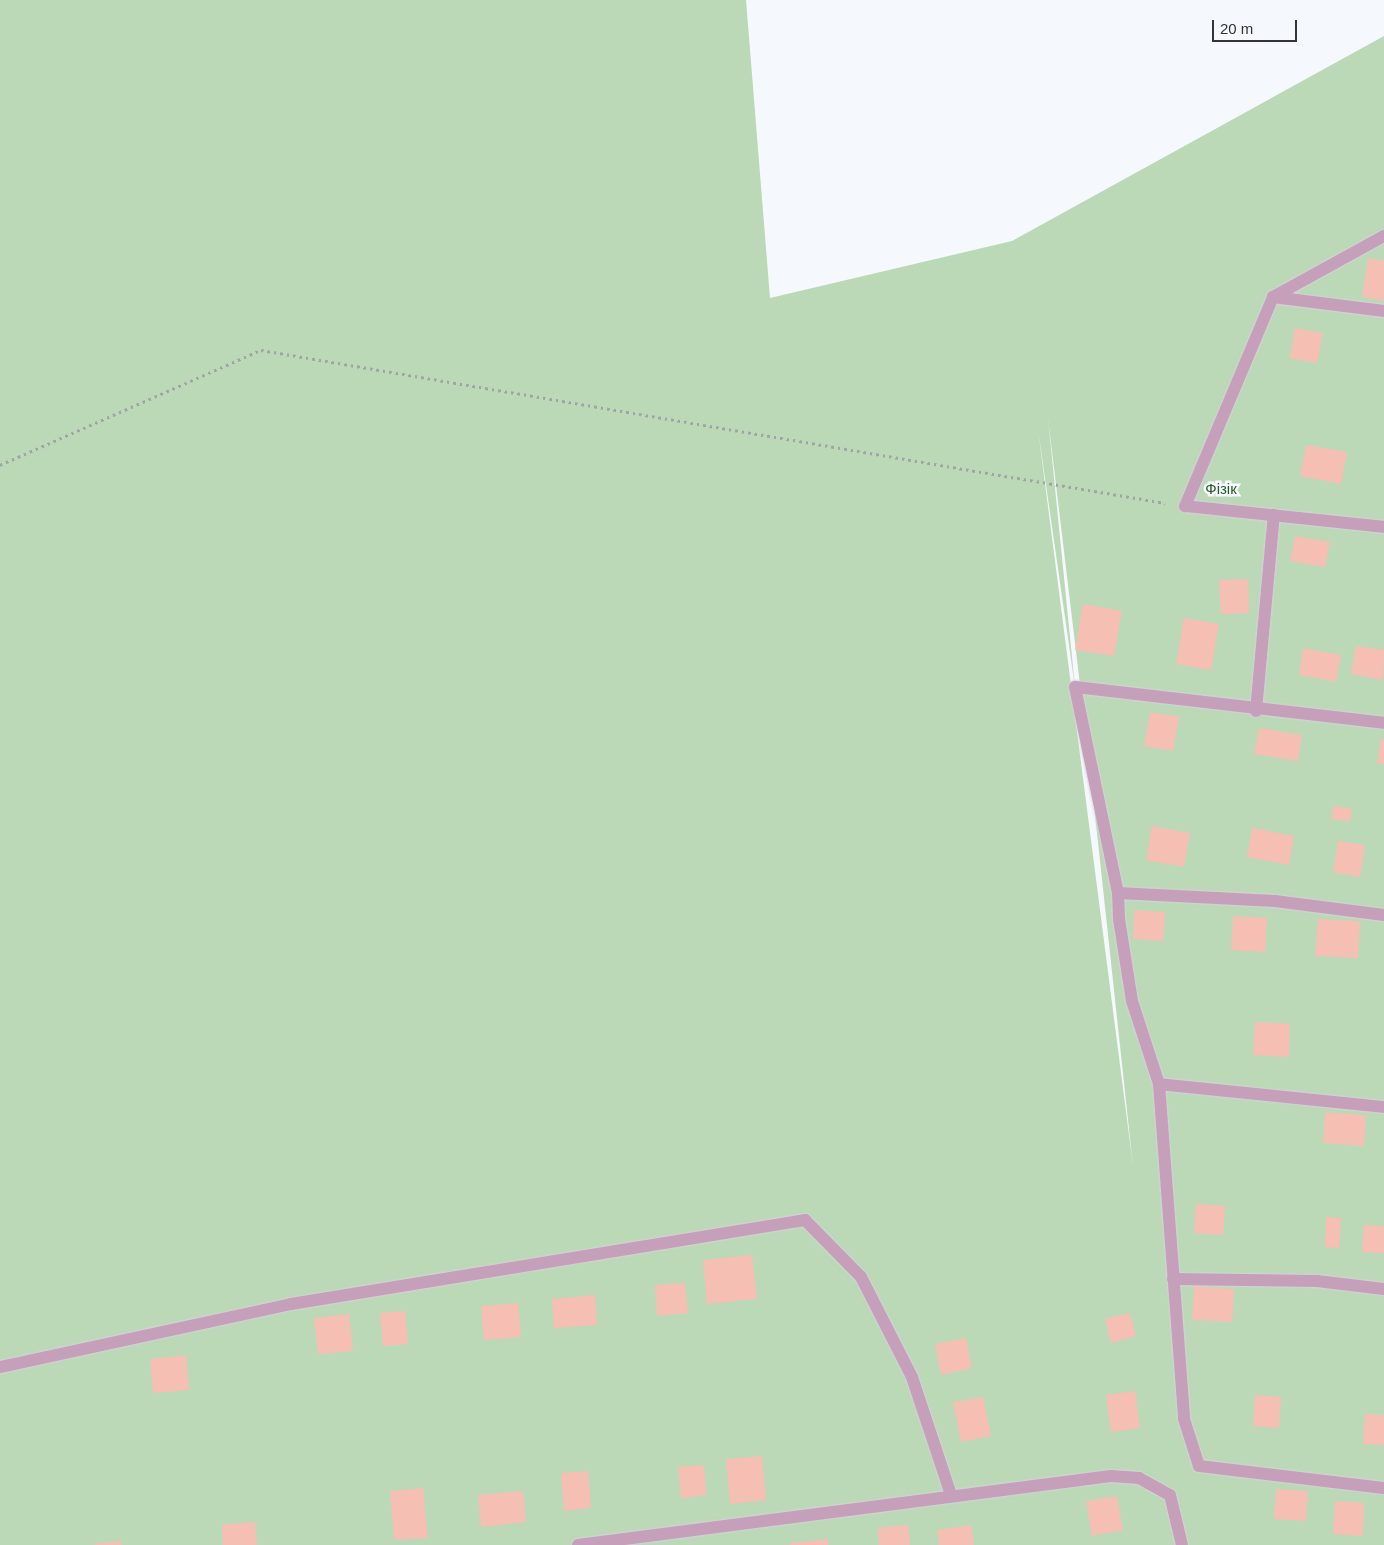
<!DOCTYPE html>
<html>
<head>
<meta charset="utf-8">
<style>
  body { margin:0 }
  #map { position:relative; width:1384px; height:1545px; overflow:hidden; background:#f5f8fc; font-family:Helvetica,sans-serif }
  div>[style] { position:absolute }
  .green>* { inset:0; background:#bbd8b7 }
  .building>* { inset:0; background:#f6bfb3 }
  .path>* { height:3px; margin-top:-1.5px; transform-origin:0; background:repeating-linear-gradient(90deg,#a1a3a6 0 2.5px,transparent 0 6.5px) }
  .roads { filter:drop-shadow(0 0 1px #d2d5d8) drop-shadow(0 0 1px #d2d5d8) }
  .minor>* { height:12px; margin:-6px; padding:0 6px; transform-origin:6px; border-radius:6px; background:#c6a0ba }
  span { translate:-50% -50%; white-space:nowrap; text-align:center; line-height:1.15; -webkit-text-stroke:5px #f5f8fc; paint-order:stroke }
  .park-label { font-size:15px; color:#2b5a26 }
  .scale { position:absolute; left:1212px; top:20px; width:85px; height:22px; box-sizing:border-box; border:2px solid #333435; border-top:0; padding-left:6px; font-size:15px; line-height:18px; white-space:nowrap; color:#333435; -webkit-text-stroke:4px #f5f8fc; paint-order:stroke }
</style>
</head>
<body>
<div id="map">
  <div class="green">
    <div style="clip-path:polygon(evenodd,0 0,746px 0,770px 298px,1012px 241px,1384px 36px,1384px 1545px,0 1545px,0 0,1048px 418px,1090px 768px,1133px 1166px,1038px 429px,1075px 687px,1048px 418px)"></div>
  </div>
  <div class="building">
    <div style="clip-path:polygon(1368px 258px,1384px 261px,1384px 301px,1362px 297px)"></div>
    <div style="clip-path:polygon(1295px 328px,1323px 333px,1317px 363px,1290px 358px)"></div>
    <div style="clip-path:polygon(1306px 445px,1347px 452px,1341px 484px,1300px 476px)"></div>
    <div style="clip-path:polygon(1295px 536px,1330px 542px,1325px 567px,1290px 561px)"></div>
    <div style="clip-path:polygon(1248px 579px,1249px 613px,1221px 614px,1219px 580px)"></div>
    <div style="clip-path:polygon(1083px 604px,1122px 611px,1114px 656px,1075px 650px)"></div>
    <div style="clip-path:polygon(1184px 618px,1219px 624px,1211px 670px,1176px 664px)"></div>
    <div style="clip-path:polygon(1356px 646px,1384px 650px,1383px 680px,1351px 674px)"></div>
    <div style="clip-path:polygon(1303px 648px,1341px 655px,1336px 682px,1299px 675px)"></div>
    <div style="clip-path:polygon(1150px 712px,1179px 717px,1173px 751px,1144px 746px)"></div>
    <div style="clip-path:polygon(1259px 728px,1302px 735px,1298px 761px,1254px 754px)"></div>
    <div style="clip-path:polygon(1381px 739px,1384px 740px,1384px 764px,1377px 763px)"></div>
    <div style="clip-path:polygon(1334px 806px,1352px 809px,1350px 821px,1331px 819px)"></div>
    <div style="clip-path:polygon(1152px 826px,1190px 833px,1184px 867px,1146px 860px)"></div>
    <div style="clip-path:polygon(1252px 828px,1294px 836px,1289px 865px,1247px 857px)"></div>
    <div style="clip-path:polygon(1338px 841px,1365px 845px,1360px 877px,1333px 872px)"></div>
    <div style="clip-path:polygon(1134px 910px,1165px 912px,1163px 941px,1133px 939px)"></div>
    <div style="clip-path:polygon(1233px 916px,1267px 918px,1265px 952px,1231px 950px)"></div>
    <div style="clip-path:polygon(1318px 919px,1360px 921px,1358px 958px,1315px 956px)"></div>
    <div style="clip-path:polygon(1255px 1022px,1290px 1024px,1289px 1057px,1253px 1055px)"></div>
    <div style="clip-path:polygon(1325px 1112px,1366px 1115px,1364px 1146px,1323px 1143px)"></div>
    <div style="clip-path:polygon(1196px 1204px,1225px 1206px,1223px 1235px,1194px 1233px)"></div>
    <div style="clip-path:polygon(1326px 1217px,1341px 1218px,1339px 1248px,1325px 1247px)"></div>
    <div style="clip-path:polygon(1364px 1225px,1384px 1226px,1384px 1253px,1362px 1252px)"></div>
    <div style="clip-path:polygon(752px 1255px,757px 1299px,707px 1304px,703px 1260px)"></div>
    <div style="clip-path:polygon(685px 1283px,688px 1313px,657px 1316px,655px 1285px)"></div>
    <div style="clip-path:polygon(1194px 1286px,1234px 1289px,1232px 1322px,1192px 1320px)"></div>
    <div style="clip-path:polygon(595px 1295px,597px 1325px,554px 1328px,552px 1299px)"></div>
    <div style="clip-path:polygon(518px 1303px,521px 1337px,484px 1340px,481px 1306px)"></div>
    <div style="clip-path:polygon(405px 1311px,408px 1344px,383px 1346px,380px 1313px)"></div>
    <div style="clip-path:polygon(1130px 1313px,1136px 1336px,1111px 1343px,1105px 1319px)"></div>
    <div style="clip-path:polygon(349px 1314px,353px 1351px,318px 1354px,314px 1318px)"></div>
    <div style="clip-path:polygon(966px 1338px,972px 1368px,941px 1375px,935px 1344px)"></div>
    <div style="clip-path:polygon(186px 1355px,189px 1390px,153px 1393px,150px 1359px)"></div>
    <div style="clip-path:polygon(1135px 1391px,1140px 1428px,1111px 1432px,1106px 1395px)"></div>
    <div style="clip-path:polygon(1255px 1395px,1281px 1397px,1279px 1428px,1253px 1426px)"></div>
    <div style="clip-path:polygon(983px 1397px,991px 1436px,961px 1442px,953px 1402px)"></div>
    <div style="clip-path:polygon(1365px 1414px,1384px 1415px,1384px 1445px,1363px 1444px)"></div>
    <div style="clip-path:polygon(762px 1456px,766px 1500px,730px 1504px,726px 1459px)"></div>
    <div style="clip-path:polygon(704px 1465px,706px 1495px,681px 1498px,678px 1467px)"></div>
    <div style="clip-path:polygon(588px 1471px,591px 1508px,564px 1511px,561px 1473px)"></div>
    <div style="clip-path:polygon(423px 1488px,428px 1538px,394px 1540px,390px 1491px)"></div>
    <div style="clip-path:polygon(1276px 1489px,1308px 1491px,1306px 1521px,1274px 1519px)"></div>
    <div style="clip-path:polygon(523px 1491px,526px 1522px,481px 1527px,478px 1495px)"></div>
    <div style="clip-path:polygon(1117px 1496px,1123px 1530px,1092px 1536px,1086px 1501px)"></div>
    <div style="clip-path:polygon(1335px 1501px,1364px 1503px,1363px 1536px,1333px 1534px)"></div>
    <div style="clip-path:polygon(255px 1522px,257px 1545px,223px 1545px,222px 1525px)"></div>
    <div style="clip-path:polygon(908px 1525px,910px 1545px,879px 1545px,878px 1528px)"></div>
    <div style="clip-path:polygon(971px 1525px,974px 1545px,939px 1545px,937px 1530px)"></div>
    <div style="clip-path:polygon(828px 1539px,828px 1545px,790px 1545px,790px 1543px)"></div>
    <div style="clip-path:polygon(121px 1541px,122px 1545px,94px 1545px,94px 1544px)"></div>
  </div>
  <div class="path">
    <div style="left:0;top:465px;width:285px;rotate:-23.8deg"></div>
    <div style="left:261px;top:350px;width:917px;rotate:9.61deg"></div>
  </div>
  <div class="roads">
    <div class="minor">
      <div style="left:1273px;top:297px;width:127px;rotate:-28.8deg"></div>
      <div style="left:1384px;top:311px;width:112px;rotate:-172.8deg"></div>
      <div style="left:1273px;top:297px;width:227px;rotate:112.8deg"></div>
      <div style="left:1185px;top:506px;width:200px;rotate:6deg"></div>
      <div style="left:1256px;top:711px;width:197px;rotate:-84.8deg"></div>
      <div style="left:1118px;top:893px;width:157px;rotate:2.9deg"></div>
      <div style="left:1275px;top:901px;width:110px;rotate:7.3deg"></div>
      <div style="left:1159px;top:1084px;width:87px;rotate:-108deg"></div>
      <div style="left:1132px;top:1001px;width:83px;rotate:-99deg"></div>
      <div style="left:1119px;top:919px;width:26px;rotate:-92deg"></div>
      <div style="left:1118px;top:893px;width:210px;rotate:-101.8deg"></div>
      <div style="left:1075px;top:687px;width:311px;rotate:6.6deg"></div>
      <div style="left:1384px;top:1107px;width:226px;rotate:-174.2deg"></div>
      <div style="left:1159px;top:1084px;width:336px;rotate:85.7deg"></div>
      <div style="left:1184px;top:1419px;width:49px;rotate:72.3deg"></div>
      <div style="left:1199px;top:1466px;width:186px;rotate:6.8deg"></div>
      <div style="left:1173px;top:1279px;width:144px;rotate:0.8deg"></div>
      <div style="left:1317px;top:1281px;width:67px;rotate:6.8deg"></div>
      <div style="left:0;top:1367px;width:298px;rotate:-12.2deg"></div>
      <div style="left:291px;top:1304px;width:521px;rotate:-9.28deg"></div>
      <div style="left:805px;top:1220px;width:80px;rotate:45.5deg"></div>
      <div style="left:861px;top:1277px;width:112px;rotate:63deg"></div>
      <div style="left:912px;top:1377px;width:124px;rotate:71.7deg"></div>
      <div style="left:578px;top:1545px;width:537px;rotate:-7.38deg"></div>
      <div style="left:1111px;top:1476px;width:28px;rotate:4deg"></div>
      <div style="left:1139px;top:1478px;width:35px;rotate:29deg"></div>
      <div style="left:1170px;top:1495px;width:51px;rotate:76.5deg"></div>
    </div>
  </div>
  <div class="park-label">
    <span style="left:1221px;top:489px">Фізік</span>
  </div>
  <div class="scale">20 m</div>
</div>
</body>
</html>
